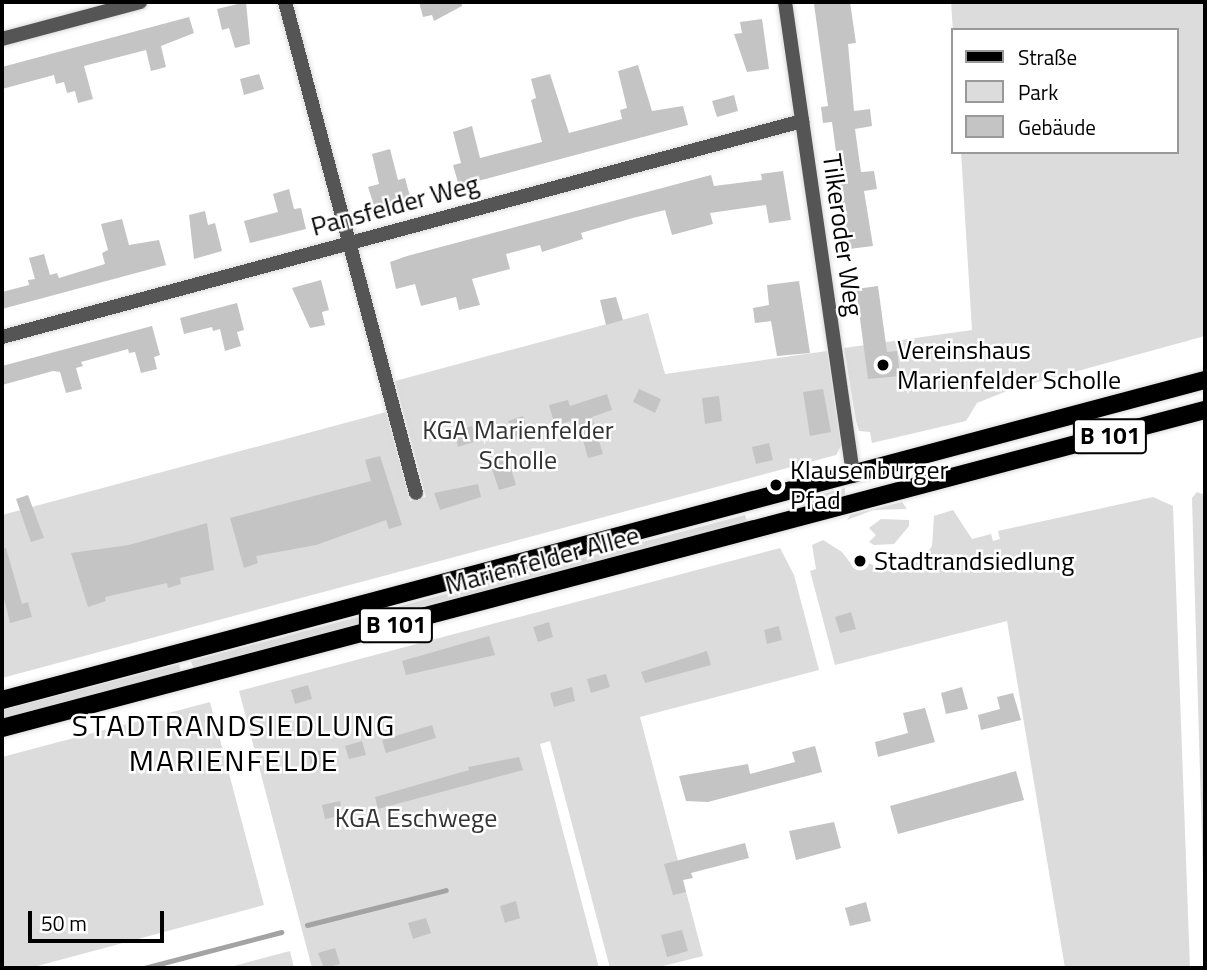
<!DOCTYPE html>
<html>
<head>
<meta charset="utf-8">
<style>
  body { margin:0 }
  #map { position:relative; width:1207px; height:970px; overflow:hidden; background:#fff; font-family:"Titillium Web",sans-serif }
  div>[style] { position:absolute }
  .green>* { inset:0; background:#dcdcdc }
  .stream>* { height:5px; margin:-2.5px; padding:0 2.5px; transform-origin:2.5px; border-radius:2.5px; background:#a3a3a3 }
  .building>* { inset:0; background:#c4c4c4 }
  .roads { filter:drop-shadow(0 0 2px #dbdbdb) drop-shadow(0 0 2px #dbdbdb) }
  .street>* { height:14px; margin:-7px; padding:0 7px; transform-origin:7px; border-radius:7px; background:#555 }
  .primary>* { height:18px; margin:-9px; padding:0 9px; transform-origin:9px; border-radius:9px; background:#000 }
  .dots>* { width:19px; height:19px; translate:-50% -50%; box-sizing:border-box; border:4px solid #fff; border-radius:50% }
  span { translate:-50% -50%; white-space:nowrap; text-align:center; line-height:1.15; -webkit-text-stroke:5px #fff; paint-order:stroke }
  .shield-label span { padding:2px 5px; background:#fff; border:2px solid; border-radius:5px; -webkit-text-stroke-width:0 }
  .shield-label { font-size:24px; color:#000; font-weight:700 }
  .street-label { font-size:26px; color:#000 }
  .poi-label { font-size:26px; color:#000 }
  .left { translate:0 -50%; text-align:left }
  .park-label { font-size:26px; color:#333 }
  .quarter-label { font-size:30px; color:#000; letter-spacing:2px }
  .frame { position:absolute; inset:0; border:4px solid #000; pointer-events:none }
  .legend { position:absolute; left:951px; top:28px; width:228px; height:126px; box-sizing:border-box; background:#fff; border:2px solid #999; margin:0; padding:9px 12px; list-style:none; font-size:21px; color:#000 }
  .legend li { display:flex; align-items:center; gap:14px; height:35px }
  .legend b { width:35px; border:2px solid #999 }
  .scale { position:absolute; left:28px; top:911px; width:136px; height:32px; box-sizing:border-box; border:4px solid #000; border-top:0; padding-left:9px; font-size:21px; line-height:24px; white-space:nowrap; color:#000; -webkit-text-stroke:5px #fff; paint-order:stroke }
</style>
</head>
<body>
<div id="map">
  <div class="green">
    <div style="clip-path:polygon(951px 2px,1205px 2px,1205px 336px,1012px 389px,977px 403px,966px 421px,872px 443px,870px 432px,859px 431px,856px 421px,844px 348px,972px 330px,961px 152px,1177px 152px,1177px 30px,953px 32px)"></div>
    <div style="clip-path:polygon(648px 313px,665px 374px,827px 351px,841px 446px,836px 455px,2px 678px,2px 515px,386px 412px,410px 501px,426px 497px,395px 381px)"></div>
    <div style="clip-path:polygon(934px 464px,937px 473px,918px 479px,912px 474px)"></div>
    <div style="clip-path:polygon(845px 488px,845px 497px,798px 507px,817px 495px)"></div>
    <div style="clip-path:polygon(1197px 492px,1205px 495px,1205px 944px,1192px 498px)"></div>
    <div style="clip-path:polygon(1153px 497px,1173px 506px,1190px 968px,1065px 968px,1007px 621px,835px 665px,810px 571px,816px 569px,812px 545px,823px 540px,842px 552px,855px 569px,863px 561px,894px 573px,922px 560px,932px 546px,934px 516px,953px 510px,972px 539px,991px 534px,993px 541px,1000px 539px,998px 531px)"></div>
    <div style="clip-path:polygon(902px 502px,907px 509px,873px 510px,847px 520px,850px 515px)"></div>
    <div style="clip-path:polygon(745px 515px,748px 524px,194px 670px,191px 661px)"></div>
    <div style="clip-path:polygon(881px 519px,909px 520px,909px 526px,894px 544px,874px 545px,869px 542px,876px 535px,869px 528px)"></div>
    <div style="clip-path:polygon(780px 548px,794px 575px,819px 670px,640px 717px,703px 956px,655px 968px,610px 968px,550px 741px,540px 744px,599px 968px,312px 968px,239px 691px)"></div>
    <div style="clip-path:polygon(179px 664px,181px 673px,2px 720px,2px 710px)"></div>
    <div style="clip-path:polygon(210px 702px,264px 905px,30px 968px,2px 968px,2px 757px)"></div>
    <div style="clip-path:polygon(290px 951px,294px 968px,226px 968px)"></div>
  </div>
  <div class="stream">
    <div style="left:307px;top:925px;width:143px;rotate:-14.1deg"></div>
    <div style="left:144px;top:968px;width:142px;rotate:-14.7deg"></div>
  </div>
  <div class="building">
    <div style="clip-path:polygon(246px 2px,250px 44px,235px 48px,229px 28px,222px 30px,217px 9px)"></div>
    <div style="clip-path:polygon(419px 2px,462px 2px,462px 6px,434px 21px,432px 15px,423px 17px)"></div>
    <div style="clip-path:polygon(850px 2px,856px 43px,848px 44px,854px 111px,870px 109px,872px 126px,855px 129px,858px 151px,861px 172px,874px 171px,877px 189px,864px 191px,873px 246px,849px 249px,832px 122px,823px 123px,821px 107px,828px 106px,814px 4px)"></div>
    <div style="clip-path:polygon(189px 17px,194px 33px,161px 46px,166px 67px,151px 71px,146px 50px,84px 66px,93px 99px,78px 103px,75px 91px,67px 93px,64px 82px,56px 84px,54px 75px,2px 89px,2px 67px)"></div>
    <div style="clip-path:polygon(762px 19px,769px 69px,747px 72px,734px 34px,742px 33px,740px 22px)"></div>
    <div style="clip-path:polygon(638px 65px,652px 111px,683px 106px,688px 125px,459px 186px,453px 165px,461px 163px,453px 132px,472px 126px,480px 158px,542px 142px,531px 100px,536px 98px,531px 79px,550px 74px,569px 133px,622px 119px,620px 110px,627px 108px,618px 71px)"></div>
    <div style="clip-path:polygon(259px 74px,264px 89px,244px 95px,240px 79px)"></div>
    <div style="clip-path:polygon(734px 95px,738px 111px,717px 117px,712px 101px)"></div>
    <div style="clip-path:polygon(390px 149px,398px 180px,405px 178px,411px 200px,375px 209px,368px 187px,379px 184px,372px 154px)"></div>
    <div style="clip-path:polygon(783px 171px,791px 220px,769px 223px,766px 205px,710px 213px,713px 224px,672px 235px,665px 210px,633px 218px,581px 233px,583px 239px,542px 252px,540px 245px,506px 254px,510px 269px,472px 279px,480px 305px,459px 310px,456px 297px,421px 306px,415px 284px,396px 289px,390px 262px,407px 256px,711px 175px,714px 186px,762px 180px,761px 174px)"></div>
    <div style="clip-path:polygon(289px 189px,294px 209px,301px 208px,306px 229px,250px 243px,244px 221px,278px 212px,273px 194px)"></div>
    <div style="clip-path:polygon(205px 211px,208px 225px,215px 223px,222px 251px,194px 259px,189px 215px)"></div>
    <div style="clip-path:polygon(122px 219px,129px 245px,159px 240px,166px 265px,2px 309px,2px 292px,29px 285px,28px 280px,35px 279px,29px 258px,44px 254px,50px 275px,57px 273px,59px 278px,105px 264px,102px 253px,108px 250px,101px 224px)"></div>
    <div style="clip-path:polygon(321px 280px,329px 310px,322px 312px,325px 325px,310px 328px,292px 288px)"></div>
    <div style="clip-path:polygon(799px 281px,810px 353px,777px 356px,771px 321px,755px 323px,753px 308px,769px 305px,767px 285px)"></div>
    <div style="clip-path:polygon(878px 286px,887px 352px,897px 351px,900px 376px,868px 379px,856px 289px)"></div>
    <div style="clip-path:polygon(616px 297px,623px 320px,606px 325px,600px 300px)"></div>
    <div style="clip-path:polygon(237px 303px,244px 330px,237px 332px,241px 346px,225px 351px,220px 329px,213px 331px,212px 327px,184px 334px,180px 318px)"></div>
    <div style="clip-path:polygon(152px 326px,160px 355px,154px 357px,157px 369px,141px 373px,135px 352px,129px 353px,128px 349px,81px 362px,83px 366px,76px 368px,82px 389px,66px 393px,60px 372px,53px 371px,2px 385px,2px 366px)"></div>
    <div style="clip-path:polygon(639px 389px,661px 399px,655px 413px,633px 402px)"></div>
    <div style="clip-path:polygon(823px 389px,831px 432px,810px 436px,803px 392px)"></div>
    <div style="clip-path:polygon(607px 394px,612px 410px,592px 417px,603px 454px,588px 458px,577px 419px,555px 426px,549px 405px,568px 400px,570px 406px)"></div>
    <div style="clip-path:polygon(719px 396px,722px 421px,705px 424px,702px 398px)"></div>
    <div style="clip-path:polygon(523px 416px,528px 433px,513px 438px,508px 421px)"></div>
    <div style="clip-path:polygon(472px 426px,477px 441px,458px 447px,454px 431px)"></div>
    <div style="clip-path:polygon(769px 443px,773px 460px,756px 464px,752px 447px)"></div>
    <div style="clip-path:polygon(380px 456px,402px 525px,389px 529px,386px 520px,316px 545px,256px 556px,258px 563px,244px 568px,230px 518px,371px 481px,365px 460px)"></div>
    <div style="clip-path:polygon(508px 458px,516px 485px,499px 490px,490px 463px)"></div>
    <div style="clip-path:polygon(478px 484px,481px 497px,440px 510px,434px 493px)"></div>
    <div style="clip-path:polygon(28px 495px,44px 538px,31px 542px,16px 499px)"></div>
    <div style="clip-path:polygon(207px 523px,214px 570px,180px 578px,181px 584px,168px 588px,167px 583px,105px 597px,106px 601px,88px 607px,71px 553px,129px 545px)"></div>
    <div style="clip-path:polygon(6px 548px,22px 604px,28px 602px,32px 617px,10px 623px,2px 590px,2px 549px)"></div>
    <div style="clip-path:polygon(851px 612px,856px 629px,840px 633px,835px 617px)"></div>
    <div style="clip-path:polygon(549px 622px,553px 637px,538px 642px,533px 627px)"></div>
    <div style="clip-path:polygon(779px 626px,782px 640px,767px 644px,764px 630px)"></div>
    <div style="clip-path:polygon(489px 636px,495px 655px,406px 675px,402px 661px)"></div>
    <div style="clip-path:polygon(707px 651px,711px 665px,645px 683px,641px 672px)"></div>
    <div style="clip-path:polygon(606px 674px,610px 687px,591px 693px,587px 679px)"></div>
    <div style="clip-path:polygon(308px 685px,312px 699px,295px 704px,291px 690px)"></div>
    <div style="clip-path:polygon(572px 687px,575px 701px,554px 707px,550px 693px)"></div>
    <div style="clip-path:polygon(962px 687px,968px 709px,946px 714px,941px 693px)"></div>
    <div style="clip-path:polygon(1013px 693px,1021px 720px,981px 730px,978px 715px,1000px 709px,997px 697px)"></div>
    <div style="clip-path:polygon(925px 708px,935px 742px,878px 757px,875px 742px,908px 733px,903px 713px)"></div>
    <div style="clip-path:polygon(432px 725px,436px 738px,386px 753px,382px 740px)"></div>
    <div style="clip-path:polygon(362px 741px,366px 755px,349px 759px,345px 746px)"></div>
    <div style="clip-path:polygon(815px 746px,822px 772px,708px 802px,686px 801px,679px 776px,748px 764px,750px 774px,795px 762px,792px 752px)"></div>
    <div style="clip-path:polygon(322px 750px,326px 765px,312px 769px,308px 754px)"></div>
    <div style="clip-path:polygon(519px 757px,523px 770px,378px 809px,375px 797px,469px 770px,468px 767px)"></div>
    <div style="clip-path:polygon(1016px 771px,1024px 800px,898px 834px,890px 806px)"></div>
    <div style="clip-path:polygon(340px 801px,343px 815px,325px 819px,322px 805px)"></div>
    <div style="clip-path:polygon(834px 822px,841px 848px,796px 860px,789px 831px)"></div>
    <div style="clip-path:polygon(745px 843px,749px 858px,691px 873px,693px 878px,683px 880px,686px 892px,673px 895px,664px 864px)"></div>
    <div style="clip-path:polygon(516px 901px,520px 918px,505px 923px,500px 906px)"></div>
    <div style="clip-path:polygon(866px 902px,871px 921px,850px 926px,845px 908px)"></div>
    <div style="clip-path:polygon(426px 918px,431px 933px,413px 939px,408px 923px)"></div>
    <div style="clip-path:polygon(682px 930px,688px 951px,667px 957px,661px 935px)"></div>
    <div style="clip-path:polygon(335px 948px,340px 964px,324px 968px,318px 953px)"></div>
  </div>
  <div class="roads">
    <div class="street">
      <div style="left:285px;top:2px;width:508px;rotate:75.06deg"></div>
      <div style="left:785px;top:2px;width:479px;rotate:81.8deg"></div>
      <div style="left:2px;top:39px;width:143px;rotate:-15deg"></div>
      <div style="left:2px;top:337px;width:829px;rotate:-15.11deg"></div>
    </div>
    <div class="primary">
      <div style="left:2px;top:700px;width:1245px;rotate:-14.9deg"></div>
      <div style="left:2px;top:728px;width:1244px;rotate:-14.81deg"></div>
    </div>
  </div>
  <div class="dots">
    <div style="left:883px;top:365px;background:#000"></div>
    <div style="left:776px;top:485px;background:#000"></div>
    <div style="left:860px;top:561px;background:#000"></div>
  </div>
  <div class="shield-label">
    <span style="left:1110px;top:436px">B 101</span>
    <span style="left:396px;top:625px">B 101</span>
  </div>
  <div class="street-label">
    <span style="left:395px;top:205px;rotate:-15deg">Pansfelder Weg</span>
    <span style="left:843px;top:235px;rotate:82deg">Tilkeroder Weg</span>
    <span style="left:542px;top:560px;rotate:-15deg">Marienfelder Allee</span>
  </div>
  <div class="poi-label">
    <span class="left" style="left:897px;top:365px">Vereinshaus<br>Marienfelder Scholle</span>
    <span class="left" style="left:790px;top:485px">Klausenburger<br>Pfad</span>
    <span class="left" style="left:874px;top:561px">Stadtrandsiedlung</span>
  </div>
  <div class="park-label">
    <span style="left:518px;top:445px">KGA Marienfelder<br>Scholle</span>
    <span style="left:416px;top:818px">KGA Eschwege</span>
  </div>
  <div class="quarter-label">
    <span style="left:234px;top:742px">STADTRANDSIEDLUNG<br>MARIENFELDE</span>
  </div>
  <div class="frame"></div>
  <ul class="legend">
  <li><b style="height:9px;background:#000"></b>Straße</li>
  <li><b style="height:19px;background:#dcdcdc"></b>Park</li>
  <li><b style="height:19px;background:#c4c4c4"></b>Gebäude</li>
  </ul>
  <div class="scale">50 m</div>
</div>
</body>
</html>
